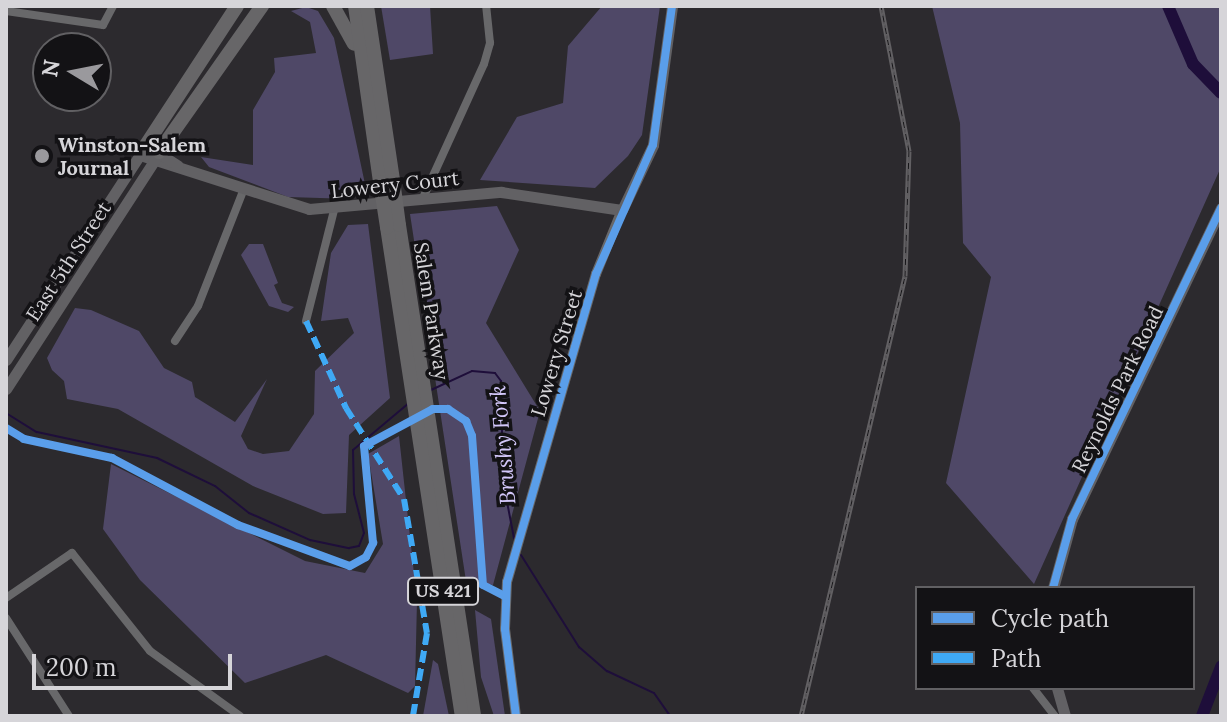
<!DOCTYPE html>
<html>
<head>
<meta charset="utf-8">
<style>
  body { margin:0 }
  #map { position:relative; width:1227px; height:722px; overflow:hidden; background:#2c2a2e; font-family:Lora,serif }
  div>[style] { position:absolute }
  .green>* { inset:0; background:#4f4867 }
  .stream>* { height:2px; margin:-1px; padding:0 1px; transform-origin:1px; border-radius:1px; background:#1e0e3a }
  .river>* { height:12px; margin:-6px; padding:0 6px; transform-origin:6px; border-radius:6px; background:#1e0e3a }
  .minor>* { height:8px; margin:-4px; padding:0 4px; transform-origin:4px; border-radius:4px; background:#68686a }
  .tertiary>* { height:10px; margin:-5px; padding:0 5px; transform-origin:5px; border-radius:5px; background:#68686a }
  .secondary>* { height:11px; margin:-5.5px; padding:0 5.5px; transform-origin:5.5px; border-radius:5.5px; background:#626164 }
  .motorway>* { height:14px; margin:-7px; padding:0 7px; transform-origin:7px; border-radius:7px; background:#676668 }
  .rail>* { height:5px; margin-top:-2.5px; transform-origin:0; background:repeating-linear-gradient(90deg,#131215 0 6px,#626063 0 12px); box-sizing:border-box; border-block:2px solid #626063 }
  .motorway-bridge>* { height:14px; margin:-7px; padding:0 7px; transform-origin:7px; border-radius:7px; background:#676668 }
  .quiet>* { height:6px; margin-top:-3px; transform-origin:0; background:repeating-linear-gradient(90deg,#3fa9f5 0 12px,transparent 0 18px) }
  .cycleway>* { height:8px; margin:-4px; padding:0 4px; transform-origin:4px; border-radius:4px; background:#5a9eea }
  .dots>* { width:22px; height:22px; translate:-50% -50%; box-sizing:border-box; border:4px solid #131215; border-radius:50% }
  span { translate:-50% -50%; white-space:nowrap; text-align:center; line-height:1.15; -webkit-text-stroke:7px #131215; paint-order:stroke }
  .shield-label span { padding:2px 6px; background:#131215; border:2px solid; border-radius:6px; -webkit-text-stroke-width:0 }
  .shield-label { font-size:18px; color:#d6d5d9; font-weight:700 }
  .poi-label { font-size:20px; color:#d6d5d9; font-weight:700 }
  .left { translate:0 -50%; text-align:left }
  .street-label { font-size:20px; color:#d6d5d9 }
  .water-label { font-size:22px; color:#d3c7fa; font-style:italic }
  .frame { position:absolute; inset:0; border:8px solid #d6d5d9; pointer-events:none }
  .legend { position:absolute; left:915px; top:586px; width:280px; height:104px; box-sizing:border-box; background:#131215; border:2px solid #616063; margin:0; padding:10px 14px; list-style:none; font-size:24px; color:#d6d5d9 }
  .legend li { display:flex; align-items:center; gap:16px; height:40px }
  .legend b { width:40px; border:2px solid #616063 }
  .north { position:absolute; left:32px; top:32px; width:80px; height:80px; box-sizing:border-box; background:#131215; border:2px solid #616063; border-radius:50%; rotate:280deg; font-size:22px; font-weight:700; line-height:32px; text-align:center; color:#d6d5d9 }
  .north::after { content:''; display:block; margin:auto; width:28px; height:36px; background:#9a999d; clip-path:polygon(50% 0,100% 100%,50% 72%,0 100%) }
  .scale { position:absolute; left:32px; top:654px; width:200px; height:36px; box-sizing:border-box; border:4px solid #d6d5d9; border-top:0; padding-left:10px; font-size:24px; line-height:28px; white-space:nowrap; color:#d6d5d9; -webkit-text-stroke:6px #131215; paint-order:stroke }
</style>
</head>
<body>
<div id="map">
  <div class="green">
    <div style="clip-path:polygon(381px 6px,430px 6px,433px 54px,390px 60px)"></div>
    <div style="clip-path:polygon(602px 6px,660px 6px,642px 135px,628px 156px,595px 188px,480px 180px,517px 117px,563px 103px,568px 46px)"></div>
    <div style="clip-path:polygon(932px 6px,1221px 6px,1221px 167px,1034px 584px,946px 483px,991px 277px,963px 243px,960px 123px)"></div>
    <div style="clip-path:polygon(306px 7px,318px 11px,334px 38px,365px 184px,352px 199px,288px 197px,209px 167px,201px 157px,253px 165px,253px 110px,275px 72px,274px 58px,316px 53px,310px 22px,291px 11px)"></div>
    <div style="clip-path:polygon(497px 206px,519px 250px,486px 323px,540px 411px,493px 585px,466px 581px,410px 214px)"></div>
    <div style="clip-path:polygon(368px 224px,390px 398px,349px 435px,346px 513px,323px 514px,253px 486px,118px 409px,67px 399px,64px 381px,52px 370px,47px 358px,75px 308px,91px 310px,139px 331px,164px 368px,192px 382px,195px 397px,235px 422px,267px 379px,241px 436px,248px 449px,263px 454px,289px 451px,314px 414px,315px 371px,354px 333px,348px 318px,321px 321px,331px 253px,348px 225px)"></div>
    <div style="clip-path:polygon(249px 244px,263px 244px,278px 283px,274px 285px,282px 303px,294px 307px,288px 312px,269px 306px,241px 255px)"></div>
    <div style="clip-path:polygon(399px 436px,417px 601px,415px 686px,408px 693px,326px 655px,245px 683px,140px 580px,103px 529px,111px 464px,305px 561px,365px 573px,383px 544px,368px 454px)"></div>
    <div style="clip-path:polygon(475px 610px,491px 619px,505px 716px,494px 716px,481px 677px)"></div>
    <div style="clip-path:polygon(433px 660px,438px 664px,449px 716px,423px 716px)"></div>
  </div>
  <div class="stream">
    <div style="left:431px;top:390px;width:45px;rotate:-24.9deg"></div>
    <div style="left:472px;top:371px;width:23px;rotate:5deg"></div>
    <div style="left:495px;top:373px;width:10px;rotate:53deg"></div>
    <div style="left:501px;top:381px;width:100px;rotate:88.9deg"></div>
    <div style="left:503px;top:481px;width:58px;rotate:79.1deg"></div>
    <div style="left:6px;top:413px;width:36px;rotate:32deg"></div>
    <div style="left:37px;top:432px;width:123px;rotate:12.2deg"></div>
    <div style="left:157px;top:458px;width:64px;rotate:25.8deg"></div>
    <div style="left:215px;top:486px;width:43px;rotate:38.5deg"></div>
    <div style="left:249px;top:513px;width:67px;rotate:23.9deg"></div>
    <div style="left:310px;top:540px;width:40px;rotate:12deg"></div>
    <div style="left:349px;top:548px;width:10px;rotate:-11deg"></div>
    <div style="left:359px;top:546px;width:14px;rotate:-69deg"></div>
    <div style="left:364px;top:533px;width:40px;rotate:-104.4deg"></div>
    <div style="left:354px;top:494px;width:44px;rotate:-91.3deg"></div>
    <div style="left:353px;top:450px;width:73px;rotate:-40deg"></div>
    <div style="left:521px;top:555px;width:109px;rotate:57.8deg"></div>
    <div style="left:579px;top:647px;width:37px;rotate:41deg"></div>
    <div style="left:607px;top:671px;width:52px;rotate:25.1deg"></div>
    <div style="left:654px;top:693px;width:28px;rotate:55deg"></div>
  </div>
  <div class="river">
    <div style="left:1168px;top:6px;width:63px;rotate:66.7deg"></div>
    <div style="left:1193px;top:64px;width:40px;rotate:46deg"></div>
    <div style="left:1202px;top:716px;width:53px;rotate:-68.8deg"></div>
  </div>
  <div class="minor">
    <div style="left:6px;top:11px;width:98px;rotate:8.2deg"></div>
    <div style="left:103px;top:25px;width:21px;rotate:-62deg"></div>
    <div style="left:422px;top:200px;width:149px;rotate:-65.5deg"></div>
    <div style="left:484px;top:64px;width:22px;rotate:-74deg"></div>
    <div style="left:490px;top:43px;width:37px;rotate:-96deg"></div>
    <div style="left:306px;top:321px;width:114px;rotate:-75.8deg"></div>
    <div style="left:175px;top:341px;width:42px;rotate:-56.7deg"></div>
    <div style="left:198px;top:306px;width:123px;rotate:-68.6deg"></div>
    <div style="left:6px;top:598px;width:80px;rotate:-34.3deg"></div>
    <div style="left:72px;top:553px;width:125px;rotate:51.5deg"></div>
    <div style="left:150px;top:651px;width:111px;rotate:35.8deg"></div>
    <div style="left:6px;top:618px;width:117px;rotate:57.3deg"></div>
    <div style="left:1033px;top:688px;width:36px;rotate:52deg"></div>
  </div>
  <div class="tertiary">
    <div style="left:516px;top:716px;width:88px;rotate:-97.2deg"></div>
    <div style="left:505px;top:629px;width:47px;rotate:-87.6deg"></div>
    <div style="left:507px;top:582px;width:321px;rotate:-73.9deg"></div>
    <div style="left:596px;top:274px;width:69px;rotate:-67.9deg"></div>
  </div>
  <div class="secondary">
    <div style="left:140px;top:155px;width:177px;rotate:17.7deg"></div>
    <div style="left:309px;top:209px;width:193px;rotate:-5.1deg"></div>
    <div style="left:501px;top:192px;width:122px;rotate:8.5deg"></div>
    <div style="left:622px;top:210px;width:72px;rotate:-64.5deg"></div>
    <div style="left:653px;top:145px;width:140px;rotate:-82.2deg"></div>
    <div style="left:6px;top:360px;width:257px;rotate:-56.9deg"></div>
    <div style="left:146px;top:145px;width:38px;rotate:33deg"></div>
    <div style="left:6px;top:389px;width:275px;rotate:-57deg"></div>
    <div style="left:1053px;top:588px;width:72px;rotate:-74.6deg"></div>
    <div style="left:1072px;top:519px;width:345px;rotate:-64.4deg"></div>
    <div style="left:1057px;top:688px;width:29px;rotate:74deg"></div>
  </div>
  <div class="motorway">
    <div style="left:333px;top:6px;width:43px;rotate:61.1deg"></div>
    <div style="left:355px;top:6px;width:178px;rotate:81.9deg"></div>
    <div style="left:367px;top:6px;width:176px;rotate:81.5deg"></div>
    <div style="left:146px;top:145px;width:166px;rotate:-56.8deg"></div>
    <div style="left:159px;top:152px;width:179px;rotate:-54.8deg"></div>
    <div style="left:399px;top:225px;width:497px;rotate:81.3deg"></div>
    <div style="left:387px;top:227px;width:495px;rotate:81.3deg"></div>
  </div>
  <div class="rail">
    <div style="left:801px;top:716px;width:452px;rotate:-76.7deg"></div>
    <div style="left:905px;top:276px;width:125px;rotate:-88.2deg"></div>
    <div style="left:909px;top:151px;width:148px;rotate:-100.9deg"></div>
  </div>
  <div class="motorway-bridge">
    <div style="left:393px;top:180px;width:45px;rotate:82.4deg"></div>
    <div style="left:380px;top:182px;width:46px;rotate:81.2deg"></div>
  </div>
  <div class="quiet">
    <div style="left:306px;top:321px;width:96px;rotate:65.3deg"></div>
    <div style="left:346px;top:408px;width:108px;rotate:57.5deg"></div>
    <div style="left:404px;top:499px;width:136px;rotate:80.3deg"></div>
    <div style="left:427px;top:633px;width:84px;rotate:99.6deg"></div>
  </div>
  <div class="cycleway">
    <div style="left:6px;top:428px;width:21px;rotate:31deg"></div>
    <div style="left:24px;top:439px;width:90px;rotate:12.2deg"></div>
    <div style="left:112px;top:458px;width:143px;rotate:28deg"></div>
    <div style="left:238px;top:525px;width:119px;rotate:20.1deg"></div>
    <div style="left:350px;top:566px;width:18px;rotate:-29deg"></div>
    <div style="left:366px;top:557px;width:16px;rotate:-63deg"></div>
    <div style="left:373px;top:543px;width:97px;rotate:-95.3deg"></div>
    <div style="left:364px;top:446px;width:78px;rotate:-28.2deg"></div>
    <div style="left:433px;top:409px;width:15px"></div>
    <div style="left:448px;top:409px;width:22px;rotate:34deg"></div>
    <div style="left:466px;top:421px;width:16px;rotate:68deg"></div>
    <div style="left:472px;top:436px;width:149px;rotate:85.8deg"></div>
    <div style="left:483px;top:585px;width:25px;rotate:27deg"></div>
    <div style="left:1053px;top:588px;width:72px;rotate:-74.6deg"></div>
    <div style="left:1072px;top:519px;width:345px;rotate:-64.4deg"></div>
    <div style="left:516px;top:716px;width:88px;rotate:-97.2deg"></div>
    <div style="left:505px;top:629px;width:47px;rotate:-87.6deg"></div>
    <div style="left:507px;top:582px;width:321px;rotate:-73.9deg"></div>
    <div style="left:596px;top:274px;width:141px;rotate:-66.2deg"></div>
    <div style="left:653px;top:145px;width:140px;rotate:-82.2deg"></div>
  </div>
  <div class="dots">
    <div style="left:42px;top:156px;background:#9a999d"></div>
  </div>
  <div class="shield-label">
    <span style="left:443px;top:591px">US 421</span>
  </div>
  <div class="poi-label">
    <span class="left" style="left:58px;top:156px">Winston-Salem<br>Journal</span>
  </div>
  <div class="street-label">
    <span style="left:395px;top:184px;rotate:-6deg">Lowery Court</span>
    <span style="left:68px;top:261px;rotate:-57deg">East 5th Street</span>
    <span style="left:432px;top:311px;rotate:81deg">Salem Parkway</span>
    <span style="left:556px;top:353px;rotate:-73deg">Lowery Street</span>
    <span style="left:1117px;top:389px;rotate:-64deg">Reynolds Park Road</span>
  </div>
  <div class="water-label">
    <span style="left:503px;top:445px;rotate:-95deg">Brushy Fork</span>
  </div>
  <div class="frame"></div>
  <ul class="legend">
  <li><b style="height:10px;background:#5a9eea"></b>Cycle path</li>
  <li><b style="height:10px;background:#3fa9f5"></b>Path</li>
  </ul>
  <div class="north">N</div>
  <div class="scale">200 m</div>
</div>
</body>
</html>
